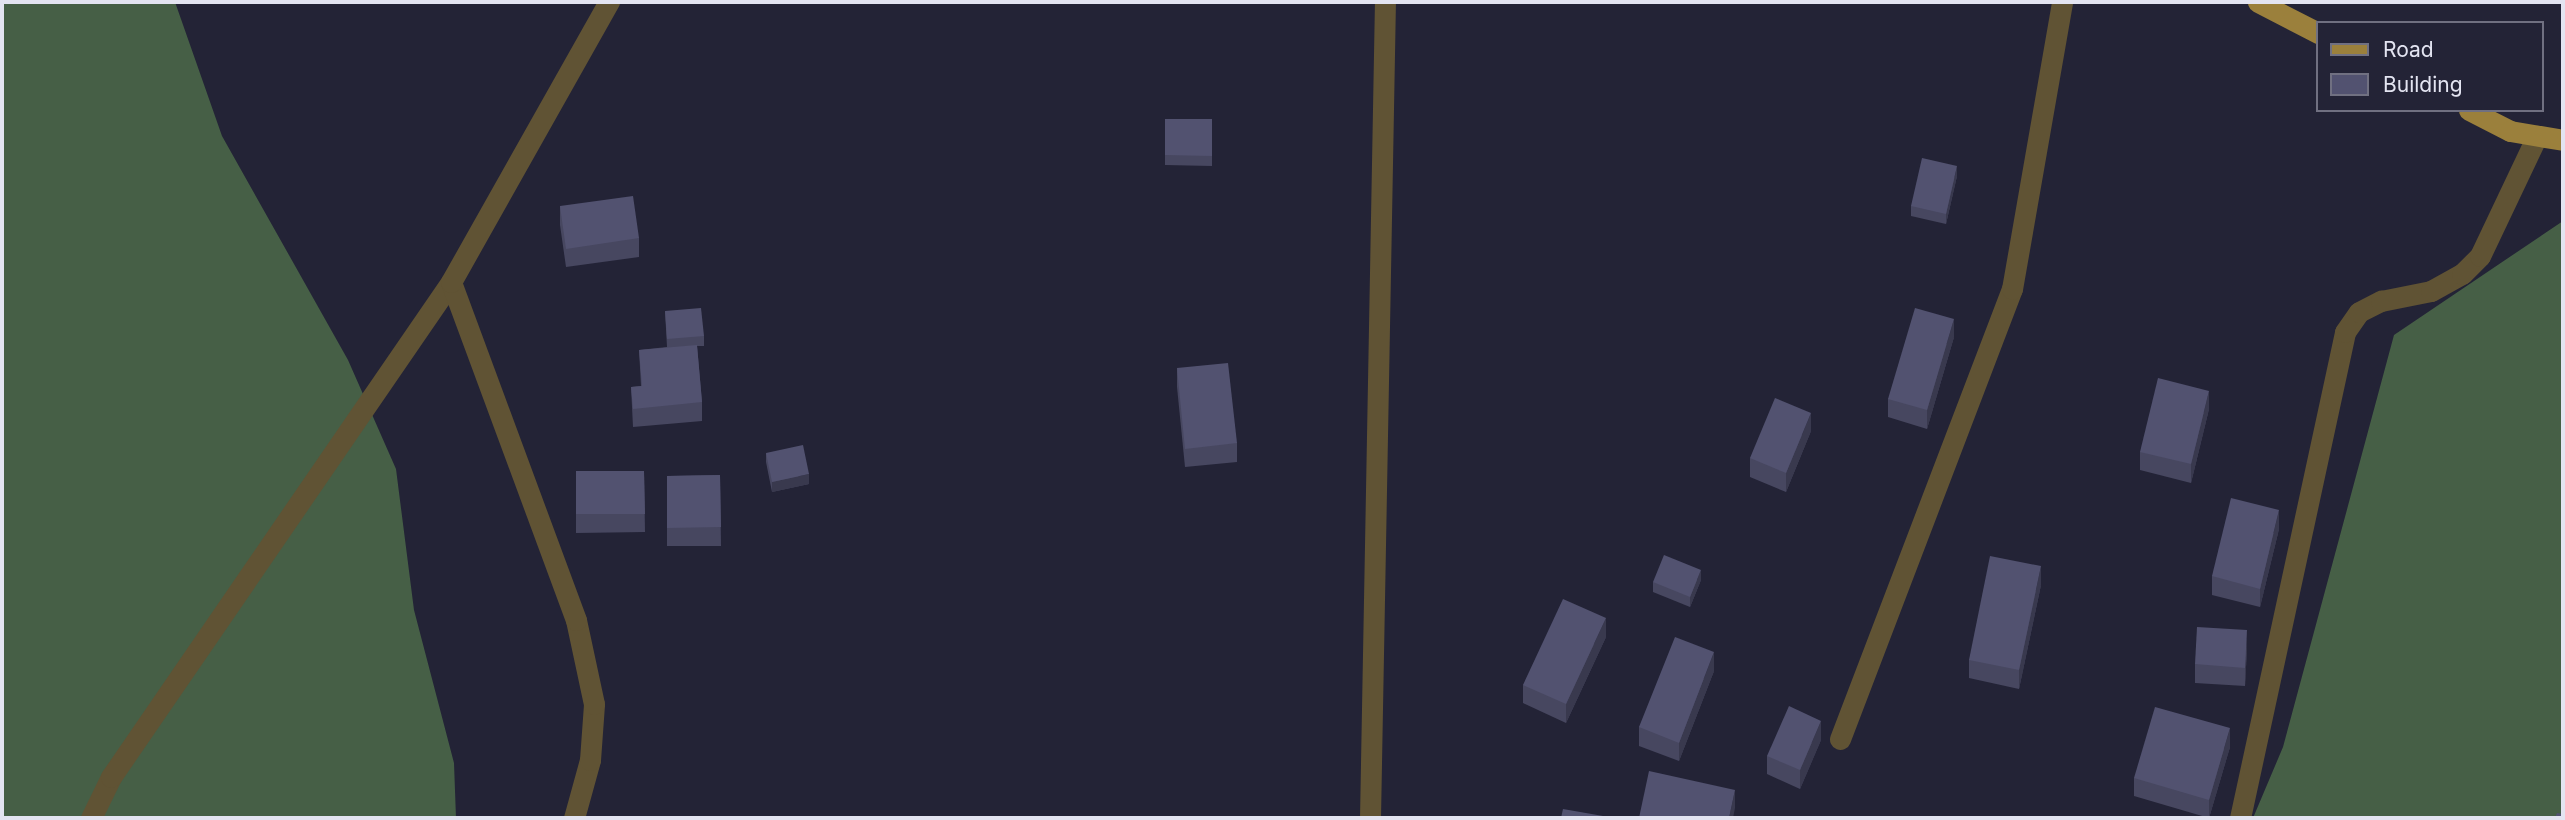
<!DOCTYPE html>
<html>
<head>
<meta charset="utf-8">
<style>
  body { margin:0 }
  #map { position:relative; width:2565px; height:820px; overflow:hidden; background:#232336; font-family:Inter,sans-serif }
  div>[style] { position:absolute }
  .forest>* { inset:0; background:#465f46 }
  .minor>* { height:21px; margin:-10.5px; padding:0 10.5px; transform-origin:10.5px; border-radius:10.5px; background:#605334 }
  .major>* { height:21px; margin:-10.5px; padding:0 10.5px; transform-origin:10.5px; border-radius:10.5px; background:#9b803c }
  .wall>* { inset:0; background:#474760 }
  .shaded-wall>* { inset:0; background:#39394e }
  .building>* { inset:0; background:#525270 }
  span { translate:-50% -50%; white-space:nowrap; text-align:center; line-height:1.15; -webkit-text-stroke:7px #232336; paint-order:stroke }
  .frame { position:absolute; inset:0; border:4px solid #e3e4f1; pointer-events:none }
  .legend { position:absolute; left:2316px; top:21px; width:228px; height:91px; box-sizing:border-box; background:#232336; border:2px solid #707081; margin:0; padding:9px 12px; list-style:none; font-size:21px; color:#e3e4f1 }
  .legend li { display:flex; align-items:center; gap:14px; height:35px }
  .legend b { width:35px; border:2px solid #707081 }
</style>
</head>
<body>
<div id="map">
  <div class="forest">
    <div style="clip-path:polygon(2px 2px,175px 2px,222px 136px,348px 360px,396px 469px,414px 610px,454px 763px,456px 818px,2px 818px)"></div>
    <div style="clip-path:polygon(2563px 221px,2563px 818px,2253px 818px,2283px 747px,2394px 335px)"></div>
  </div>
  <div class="minor">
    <div style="left:1840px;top:739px;width:482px;rotate:-69.1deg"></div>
    <div style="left:2012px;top:289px;width:291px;rotate:-80.1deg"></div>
    <div style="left:91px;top:818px;width:46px;rotate:-64deg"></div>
    <div style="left:111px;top:777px;width:601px;rotate:-55.52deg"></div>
    <div style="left:574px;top:818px;width:60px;rotate:-74.6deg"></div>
    <div style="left:590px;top:760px;width:56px;rotate:-85.9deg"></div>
    <div style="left:594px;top:704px;width:86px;rotate:-102.1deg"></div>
    <div style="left:576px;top:620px;width:360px;rotate:-110.3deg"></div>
    <div style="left:451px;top:282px;width:322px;rotate:-60.6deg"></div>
    <div style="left:1370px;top:818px;width:816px;rotate:-88.95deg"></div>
    <div style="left:2240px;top:818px;width:497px;rotate:-77.8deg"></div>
    <div style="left:2345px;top:332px;width:24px;rotate:-55deg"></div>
    <div style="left:2359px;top:312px;width:25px;rotate:-27deg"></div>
    <div style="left:2381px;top:301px;width:51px;rotate:-11.3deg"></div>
    <div style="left:2431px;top:291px;width:35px;rotate:-29deg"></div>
    <div style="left:2462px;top:274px;width:25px;rotate:-45deg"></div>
    <div style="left:2480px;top:256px;width:133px;rotate:-64.6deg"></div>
  </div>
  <div class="major">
    <div style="left:2258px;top:2px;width:68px;rotate:27.3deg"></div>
    <div style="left:2469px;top:110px;width:46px;rotate:27.1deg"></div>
    <div style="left:2510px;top:131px;width:54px;rotate:9.6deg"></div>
  </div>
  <div class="wall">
    <div style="clip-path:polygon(1165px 119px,1212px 119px,1212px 166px,1165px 165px)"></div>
    <div style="clip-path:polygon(1957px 176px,1946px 224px,1911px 216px,1911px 206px)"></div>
    <div style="clip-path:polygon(560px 206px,639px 238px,639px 257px,566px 267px,560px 225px)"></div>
    <div style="clip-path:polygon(665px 311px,704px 336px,704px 346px,697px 346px,702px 402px,702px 421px,633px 427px,631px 387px,641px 386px,639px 350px,667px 347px)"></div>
    <div style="clip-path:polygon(1954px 337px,1927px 429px,1888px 417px,1888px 399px)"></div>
    <div style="clip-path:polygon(1177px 368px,1237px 443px,1237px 462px,1185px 467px,1177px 387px)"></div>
    <div style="clip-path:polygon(2209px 409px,2191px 483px,2140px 470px,2140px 452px)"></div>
    <div style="clip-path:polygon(1811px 431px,1786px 492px,1750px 477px,1750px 458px)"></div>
    <div style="clip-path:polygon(766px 453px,809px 484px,772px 492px,766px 462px)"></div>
    <div style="clip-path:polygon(576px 471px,644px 471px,645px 532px,576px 533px)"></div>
    <div style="clip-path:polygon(720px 475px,721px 546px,667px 546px,667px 476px)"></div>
    <div style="clip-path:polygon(2279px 529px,2260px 607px,2212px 595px,2212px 576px)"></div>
    <div style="clip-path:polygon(1701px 580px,1690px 607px,1653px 592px,1653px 582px)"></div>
    <div style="clip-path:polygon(2041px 585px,2019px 689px,1969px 678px,1969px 660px)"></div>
    <div style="clip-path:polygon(1606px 637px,1566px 723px,1523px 703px,1523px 685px)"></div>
    <div style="clip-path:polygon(2247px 648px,2245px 686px,2195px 683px,2195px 664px)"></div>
    <div style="clip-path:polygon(1714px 671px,1679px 761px,1639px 746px,1639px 727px)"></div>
    <div style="clip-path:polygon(1821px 740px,1800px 789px,1767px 774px,1767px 756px)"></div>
    <div style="clip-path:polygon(2230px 747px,2209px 818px,2134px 796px,2134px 778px)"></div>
  </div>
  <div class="shaded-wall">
    <div style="clip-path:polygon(1957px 166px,1957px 176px,1946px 224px,1946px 214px)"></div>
    <div style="clip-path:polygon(1954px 319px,1954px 337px,1927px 429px,1927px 410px)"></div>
    <div style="clip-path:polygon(2209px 391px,2209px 409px,2191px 483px,2191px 464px)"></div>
    <div style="clip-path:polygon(1811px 413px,1811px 431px,1786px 492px,1786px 473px)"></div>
    <div style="clip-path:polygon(809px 474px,809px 484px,772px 492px,772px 482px)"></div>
    <div style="clip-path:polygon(2279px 510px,2279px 529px,2260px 607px,2260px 589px)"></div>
    <div style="clip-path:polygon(2041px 566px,2041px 585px,2019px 689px,2019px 670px)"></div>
    <div style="clip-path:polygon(1701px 570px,1701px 580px,1690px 607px,1690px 597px)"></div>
    <div style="clip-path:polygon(1606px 618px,1606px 637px,1566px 723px,1566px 704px)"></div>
    <div style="clip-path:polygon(2247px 630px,2247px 648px,2245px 686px,2245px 668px)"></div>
    <div style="clip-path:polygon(1714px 652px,1714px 671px,1679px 761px,1679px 743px)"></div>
    <div style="clip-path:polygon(1821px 721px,1821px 740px,1800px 789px,1800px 770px)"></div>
    <div style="clip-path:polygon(2230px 728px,2230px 747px,2209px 818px,2209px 800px)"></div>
    <div style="clip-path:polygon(1735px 790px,1735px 808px,1733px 818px,1729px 818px)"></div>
  </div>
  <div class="building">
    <div style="clip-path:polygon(1165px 119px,1212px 119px,1212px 156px,1165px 155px)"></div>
    <div style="clip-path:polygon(1922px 158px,1957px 166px,1946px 214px,1911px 206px)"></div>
    <div style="clip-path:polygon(633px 196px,639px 238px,566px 249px,560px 206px)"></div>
    <div style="clip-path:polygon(701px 308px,704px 336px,667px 339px,665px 311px)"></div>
    <div style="clip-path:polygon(1915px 308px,1954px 319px,1927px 410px,1888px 399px)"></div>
    <div style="clip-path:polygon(697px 345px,702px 402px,633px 409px,631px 387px,642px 386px,639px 350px)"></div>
    <div style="clip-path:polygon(1228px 363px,1237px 443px,1185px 449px,1177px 368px)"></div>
    <div style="clip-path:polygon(2158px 378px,2209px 391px,2191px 464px,2140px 452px)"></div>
    <div style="clip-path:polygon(1775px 398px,1811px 413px,1786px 473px,1750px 458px)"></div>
    <div style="clip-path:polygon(803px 445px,809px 474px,772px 482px,766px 453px)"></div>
    <div style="clip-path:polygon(576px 471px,644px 471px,645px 514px,576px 514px)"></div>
    <div style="clip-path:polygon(720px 475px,721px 527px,667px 528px,667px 476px)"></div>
    <div style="clip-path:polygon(2231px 498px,2279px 510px,2260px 589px,2212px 576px)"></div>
    <div style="clip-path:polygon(1664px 555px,1701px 570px,1690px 597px,1653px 582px)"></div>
    <div style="clip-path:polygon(1990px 556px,2041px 566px,2019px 670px,1969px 660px)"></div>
    <div style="clip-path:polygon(1563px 599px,1606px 618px,1566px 704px,1523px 685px)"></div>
    <div style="clip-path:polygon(2197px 627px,2247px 630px,2245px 668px,2195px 664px)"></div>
    <div style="clip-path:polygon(1675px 637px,1714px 652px,1679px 743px,1639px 727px)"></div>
    <div style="clip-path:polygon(1789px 706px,1821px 721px,1800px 770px,1767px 756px)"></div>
    <div style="clip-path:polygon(2155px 707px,2230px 728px,2209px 800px,2134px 778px)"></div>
    <div style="clip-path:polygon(1649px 771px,1735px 790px,1729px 818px,1639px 818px)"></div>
    <div style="clip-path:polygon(1563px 809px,1603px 816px,1602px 818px,1561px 818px)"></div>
    <div style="clip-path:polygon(2557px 813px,2563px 814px,2563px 818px,2555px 818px)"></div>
  </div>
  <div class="frame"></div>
  <ul class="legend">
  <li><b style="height:9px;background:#9b803c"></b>Road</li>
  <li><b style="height:19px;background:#525270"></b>Building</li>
  </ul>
</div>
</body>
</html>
